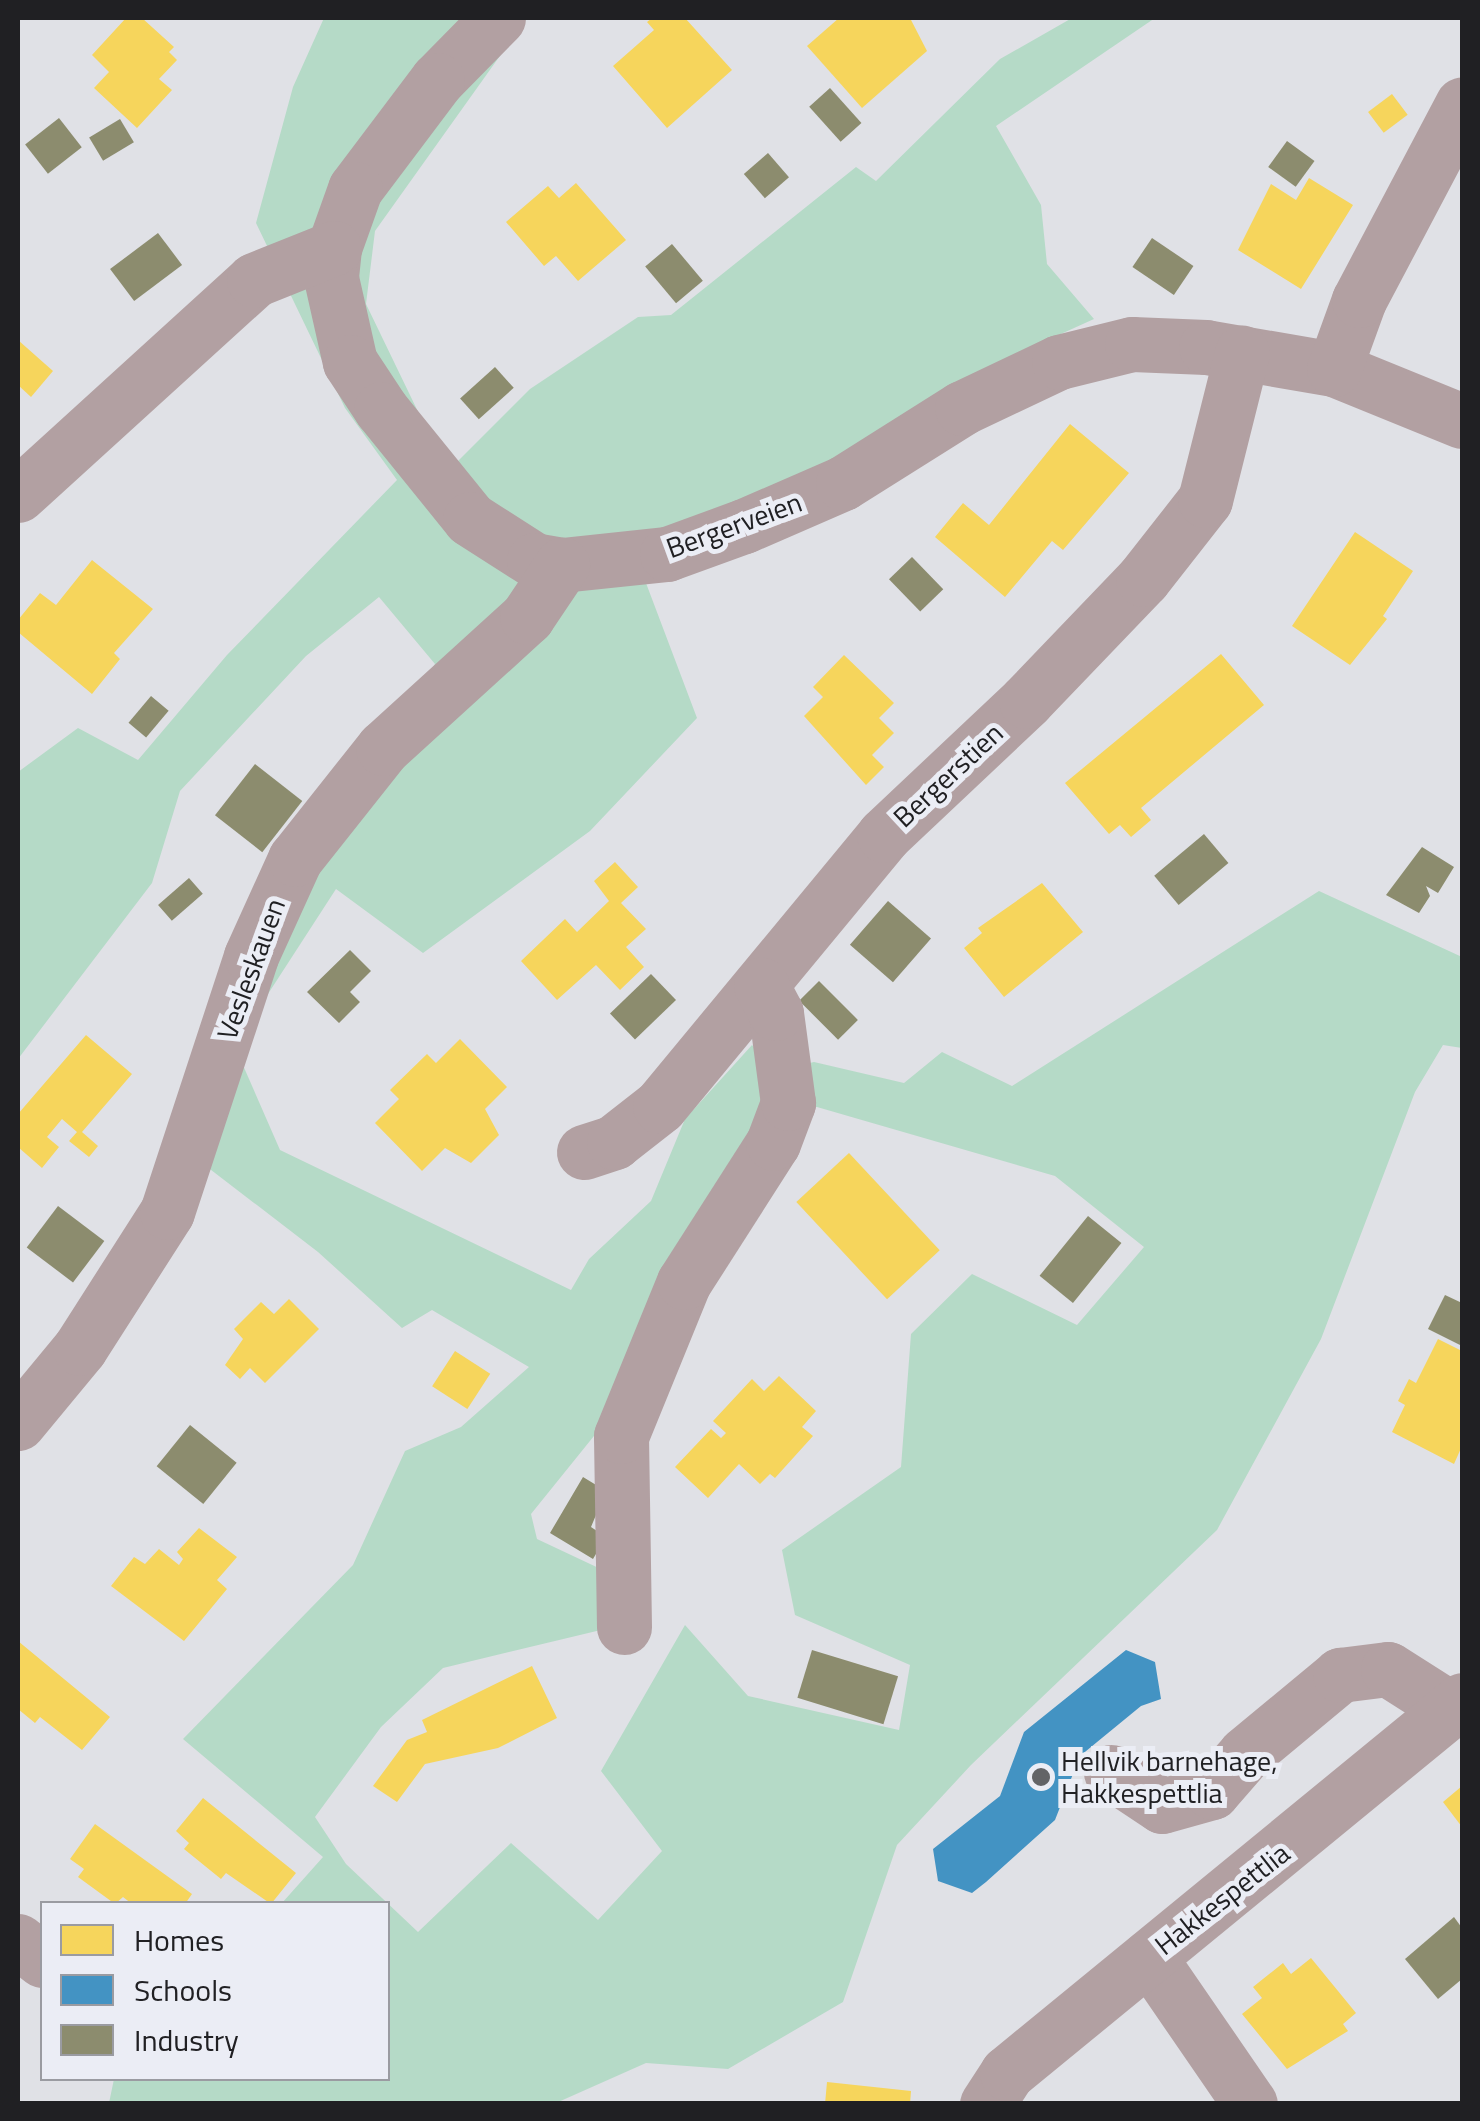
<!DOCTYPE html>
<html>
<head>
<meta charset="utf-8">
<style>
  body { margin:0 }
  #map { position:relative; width:1480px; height:2121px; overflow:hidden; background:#e0e1e6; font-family:"Titillium Web",sans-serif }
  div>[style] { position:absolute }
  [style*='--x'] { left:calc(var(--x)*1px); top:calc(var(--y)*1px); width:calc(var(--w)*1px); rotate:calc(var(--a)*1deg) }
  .green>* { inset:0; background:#b5dac7 }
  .homes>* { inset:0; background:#f6d55c; transform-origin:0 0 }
  .schools>* { inset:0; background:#4393c3 }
  .industry>* { inset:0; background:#8c8c6e; transform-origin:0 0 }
  .minor>* { height:55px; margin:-27.5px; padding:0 27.5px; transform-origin:27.5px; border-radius:27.5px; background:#b2a0a2 }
  .dots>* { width:28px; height:28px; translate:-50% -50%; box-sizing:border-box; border:5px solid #ebedf5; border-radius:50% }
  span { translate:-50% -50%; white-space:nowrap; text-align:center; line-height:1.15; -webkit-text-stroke:10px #ebedf5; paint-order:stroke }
  .street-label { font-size:28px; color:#202023 }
  .poi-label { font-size:28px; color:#202023 }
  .left { translate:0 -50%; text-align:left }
  .frame { position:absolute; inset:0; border:20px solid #202023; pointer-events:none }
  .legend { position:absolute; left:40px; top:1901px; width:350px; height:180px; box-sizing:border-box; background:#ebedf5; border:2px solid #9a9ba1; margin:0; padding:12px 18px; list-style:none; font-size:30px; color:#202023 }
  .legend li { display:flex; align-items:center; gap:20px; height:50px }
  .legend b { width:50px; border:2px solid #9a9ba1 }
</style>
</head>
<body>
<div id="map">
  <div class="green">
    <div style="clip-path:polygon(evenodd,324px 18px,527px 18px,375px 231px,366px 304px,423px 422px,455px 464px,530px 389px,638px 317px,671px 315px,856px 167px,876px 181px,1000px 59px,1072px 18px,1155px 18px,996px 126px,1041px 205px,1047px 264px,1094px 319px,1021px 352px,780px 490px,632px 546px,697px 718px,590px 831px,423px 953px,336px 889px,242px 1034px,242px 1063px,280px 1150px,571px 1290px,589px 1259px,651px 1201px,685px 1119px,752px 1045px,775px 1071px,814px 1062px,904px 1083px,942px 1052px,1012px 1086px,1319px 891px,1462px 957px,1462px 1048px,1443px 1045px,1415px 1092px,1321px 1339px,1217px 1530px,971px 1765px,897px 1845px,843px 2002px,728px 2069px,646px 2063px,556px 2103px,109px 2103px,114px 2079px,388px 2078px,388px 1904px,282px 1903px,323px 1857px,183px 1739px,353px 1565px,405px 1451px,461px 1427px,529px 1367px,432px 1310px,402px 1328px,318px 1252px,176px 1143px,202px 1034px,435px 664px,379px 597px,306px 656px,180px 791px,152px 883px,18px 1059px,18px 772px,78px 728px,138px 760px,227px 655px,397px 480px,345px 408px,256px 223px,293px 87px,324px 18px,777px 1105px,817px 1107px,1055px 1176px,1144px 1247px,1077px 1325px,972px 1274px,911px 1334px,901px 1467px,782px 1550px,795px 1615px,910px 1665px,899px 1730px,748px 1696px,685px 1625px,601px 1771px,662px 1851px,598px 1920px,511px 1843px,418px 1932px,346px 1864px,315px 1817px,381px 1727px,443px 1668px,605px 1629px,605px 1571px,537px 1539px,531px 1514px,623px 1400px,777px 1105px)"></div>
  </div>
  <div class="homes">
    <div style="clip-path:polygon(126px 18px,142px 18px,174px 47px,169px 52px,177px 60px,159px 79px,172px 90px,137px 128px,94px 88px,109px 72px,92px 55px)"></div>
    <div style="clip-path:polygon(652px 18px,685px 18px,732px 70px,667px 128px,613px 66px,654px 30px,647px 22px)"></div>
    <div style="clip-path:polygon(839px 18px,910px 18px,927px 51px,862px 108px,807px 46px)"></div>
    <div style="left:1392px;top:94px;width:26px;height:30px;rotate:53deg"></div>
    <div style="clip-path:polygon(1309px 178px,1353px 205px,1301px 289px,1238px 250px,1271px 184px,1296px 200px)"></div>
    <div style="clip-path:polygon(576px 183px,626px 240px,578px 281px,556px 256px,544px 266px,506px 222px,548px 186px,559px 198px)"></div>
    <div style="clip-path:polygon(18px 340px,53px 371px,31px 397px,18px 385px)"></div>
    <div style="clip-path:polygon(1070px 424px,1129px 473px,1063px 550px,1052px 541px,1005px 597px,935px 537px,963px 503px,989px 525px)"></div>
    <div style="clip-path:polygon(1355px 532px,1413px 571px,1383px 616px,1387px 619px,1350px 665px,1292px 626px)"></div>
    <div style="clip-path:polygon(92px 560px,153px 609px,114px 653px,120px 659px,92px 694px,18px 632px,18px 620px,40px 593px,56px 605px)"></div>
    <div style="clip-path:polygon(1221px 654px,1264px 705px,1141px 808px,1151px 820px,1131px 837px,1120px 825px,1109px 834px,1065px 783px)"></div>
    <div style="clip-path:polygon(844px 655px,894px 703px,879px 718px,894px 733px,872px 755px,884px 767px,866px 785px,804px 716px,823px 697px,813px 687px)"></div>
    <div style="clip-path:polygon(615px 862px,638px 887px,621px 903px,646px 929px,626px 947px,644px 967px,620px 990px,596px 965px,557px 1000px,521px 961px,565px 919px,577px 932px,609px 901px,594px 881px)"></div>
    <div style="clip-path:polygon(1042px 883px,1083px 932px,1004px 997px,964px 948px,982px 933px,978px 928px)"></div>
    <div style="clip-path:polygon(86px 1035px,132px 1074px,82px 1132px,98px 1146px,89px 1157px,69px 1141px,77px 1132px,62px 1119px,47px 1137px,59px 1147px,42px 1168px,18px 1147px,18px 1114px)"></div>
    <div style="clip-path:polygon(460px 1039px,507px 1087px,485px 1109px,499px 1135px,471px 1163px,445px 1148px,422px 1171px,375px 1123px,399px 1099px,390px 1090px,427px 1054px,436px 1063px)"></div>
    <div style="left:849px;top:1153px;width:133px;height:72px;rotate:47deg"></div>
    <div style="clip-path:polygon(289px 1299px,319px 1329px,265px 1383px,250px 1368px,240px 1379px,225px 1365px,243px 1339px,234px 1329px,261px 1302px,274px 1314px)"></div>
    <div style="clip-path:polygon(1438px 1339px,1462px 1351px,1462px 1446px,1454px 1464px,1392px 1432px,1405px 1405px,1398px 1401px,1409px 1379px,1416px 1383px)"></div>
    <div style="left:455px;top:1351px;width:42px;height:42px;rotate:33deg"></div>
    <div style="clip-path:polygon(779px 1376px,816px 1411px,802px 1427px,813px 1436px,775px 1478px,770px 1474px,760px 1484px,739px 1464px,708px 1498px,675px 1467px,711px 1429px,721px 1438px,726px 1433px,713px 1421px,752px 1379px,764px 1391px)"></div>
    <div style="clip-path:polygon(199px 1528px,237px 1557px,217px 1580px,227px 1589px,184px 1641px,111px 1586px,134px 1557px,145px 1564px,159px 1549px,179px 1565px,183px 1559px,177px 1552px)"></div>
    <div style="clip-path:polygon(18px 1641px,110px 1717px,82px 1750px,40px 1717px,35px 1723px,18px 1709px)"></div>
    <div style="clip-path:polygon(532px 1666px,557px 1718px,498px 1748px,425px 1764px,397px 1802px,373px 1786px,407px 1740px,427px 1732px,422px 1720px)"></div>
    <div style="clip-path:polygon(1462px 1786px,1462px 1827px,1443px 1802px)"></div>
    <div style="clip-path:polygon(203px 1798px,296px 1873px,271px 1904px,226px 1873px,221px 1879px,184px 1849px,189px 1843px,176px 1831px)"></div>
    <div style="clip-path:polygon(95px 1824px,192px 1894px,185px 1904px,132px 1904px,123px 1897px,115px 1904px,78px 1877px,84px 1869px,70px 1859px)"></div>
    <div style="clip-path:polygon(1311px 1958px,1356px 2013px,1343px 2024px,1348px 2031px,1287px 2069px,1242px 2014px,1262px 1998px,1253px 1987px,1283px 1963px,1291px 1974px)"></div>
    <div style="clip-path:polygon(827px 2082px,911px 2091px,910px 2104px,825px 2104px)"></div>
  </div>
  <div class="schools">
    <div style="clip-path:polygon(1126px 1650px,1155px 1662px,1161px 1699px,1141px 1706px,1080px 1756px,1055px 1820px,986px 1882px,972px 1893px,938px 1881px,933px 1849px,1000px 1796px,1024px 1732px)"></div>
  </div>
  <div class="industry">
    <div style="left:830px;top:88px;width:47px;height:28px;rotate:48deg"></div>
    <div style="left:59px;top:118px;width:37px;height:43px;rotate:52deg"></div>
    <div style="left:120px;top:119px;width:27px;height:36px;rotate:59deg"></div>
    <div style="left:1287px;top:141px;width:34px;height:32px;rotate:36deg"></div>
    <div style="left:768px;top:153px;width:32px;height:32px;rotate:49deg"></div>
    <div style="left:158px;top:233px;width:40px;height:60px;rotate:53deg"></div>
    <div style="left:1152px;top:238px;width:50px;height:35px;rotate:34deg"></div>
    <div style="left:672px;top:244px;width:48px;height:35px;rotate:50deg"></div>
    <div style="left:495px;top:367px;width:28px;height:47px;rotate:48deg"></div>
    <div style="left:912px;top:557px;width:45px;height:32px;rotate:46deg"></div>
    <div style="left:151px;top:696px;width:23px;height:35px;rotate:40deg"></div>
    <div style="left:255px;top:764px;width:60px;height:65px;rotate:38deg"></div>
    <div style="left:1204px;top:834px;width:38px;height:65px;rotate:50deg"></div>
    <div style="clip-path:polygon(1422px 847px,1454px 867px,1438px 893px,1426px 886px,1430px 896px,1419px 913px,1386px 895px)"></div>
    <div style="left:189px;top:878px;width:21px;height:41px;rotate:49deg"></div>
    <div style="left:888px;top:901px;width:57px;height:58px;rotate:41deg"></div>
    <div style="clip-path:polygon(350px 950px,371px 971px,350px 992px,360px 1002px,339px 1023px,307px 992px)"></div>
    <div style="left:651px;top:974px;width:36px;height:57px;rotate:46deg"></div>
    <div style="left:819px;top:981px;width:55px;height:28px;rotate:45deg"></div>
    <div style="left:58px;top:1206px;width:58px;height:52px;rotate:37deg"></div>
    <div style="left:1088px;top:1216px;width:43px;height:77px;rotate:39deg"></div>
    <div style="clip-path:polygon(1445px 1295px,1462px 1303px,1462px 1346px,1428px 1329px)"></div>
    <div style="left:190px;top:1425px;width:60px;height:53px;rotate:39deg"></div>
    <div style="clip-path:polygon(583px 1477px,606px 1491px,591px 1527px,606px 1537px,593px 1559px,550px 1533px)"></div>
    <div style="left:812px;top:1650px;width:90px;height:50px;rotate:17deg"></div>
    <div style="clip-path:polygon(1454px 1917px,1462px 1928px,1462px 1979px,1438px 1999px,1405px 1959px)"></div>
  </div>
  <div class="minor">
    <div style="--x:498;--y:18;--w:87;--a:134.5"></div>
    <div style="--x:437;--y:80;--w:136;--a:127"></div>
    <div style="--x:355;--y:189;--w:63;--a:109.6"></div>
    <div style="--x:334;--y:248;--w:30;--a:96"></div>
    <div style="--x:331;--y:278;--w:86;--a:77.3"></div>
    <div style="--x:350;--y:362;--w:56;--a:56.6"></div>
    <div style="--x:381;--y:409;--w:141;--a:51"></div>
    <div style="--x:470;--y:519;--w:76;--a:32.6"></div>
    <div style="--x:534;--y:560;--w:28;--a:10"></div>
    <div style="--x:562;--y:565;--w:106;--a:-6"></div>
    <div style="--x:667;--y:554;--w:82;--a:-20"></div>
    <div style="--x:744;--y:526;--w:108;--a:-23.5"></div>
    <div style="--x:843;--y:483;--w:141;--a:-32.2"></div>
    <div style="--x:962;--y:408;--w:107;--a:-25.4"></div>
    <div style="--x:1059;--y:362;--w:75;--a:-13.9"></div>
    <div style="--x:1132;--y:344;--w:74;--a:2.3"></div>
    <div style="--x:1206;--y:347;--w:130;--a:9.8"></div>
    <div style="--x:1334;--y:369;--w:138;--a:22.1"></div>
    <div style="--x:1334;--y:369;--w:73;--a:-70.1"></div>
    <div style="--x:1359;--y:300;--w:221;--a:-62.2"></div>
    <div style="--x:18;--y:495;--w:319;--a:-42.3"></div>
    <div style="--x:254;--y:280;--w:86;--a:-21.8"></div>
    <div style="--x:584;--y:1152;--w:32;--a:-18"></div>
    <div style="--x:614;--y:1142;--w:58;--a:-38"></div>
    <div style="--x:660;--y:1106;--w:352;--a:-50.4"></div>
    <div style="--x:884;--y:835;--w:195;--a:-43.3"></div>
    <div style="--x:1026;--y:701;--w:169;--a:-46.2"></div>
    <div style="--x:1143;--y:579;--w:100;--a:-51.9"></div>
    <div style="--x:1205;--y:500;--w:152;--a:-75.9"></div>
    <div style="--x:18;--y:1423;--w:97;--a:-50.4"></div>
    <div style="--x:80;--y:1348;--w:161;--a:-57.4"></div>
    <div style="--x:167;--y:1212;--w:269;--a:-71.8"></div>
    <div style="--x:251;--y:956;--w:107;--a:-65.6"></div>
    <div style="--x:295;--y:859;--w:142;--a:-51.6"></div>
    <div style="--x:383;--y:748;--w:195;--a:-42.3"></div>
    <div style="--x:527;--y:617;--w:63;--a:-56.1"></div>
    <div style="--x:624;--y:1627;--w:191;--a:-90.9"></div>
    <div style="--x:621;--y:1436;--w:166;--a:-67.8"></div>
    <div style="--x:684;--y:1282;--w:165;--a:-57.4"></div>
    <div style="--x:773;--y:1143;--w:43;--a:-69.4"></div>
    <div style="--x:788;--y:1103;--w:91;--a:-97.6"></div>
    <div style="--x:776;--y:1013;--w:32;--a:-118"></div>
    <div style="--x:1111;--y:1772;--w:61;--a:33.7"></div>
    <div style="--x:1162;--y:1806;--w:52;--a:-15.6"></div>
    <div style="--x:1212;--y:1792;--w:50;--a:-49"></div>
    <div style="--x:1245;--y:1754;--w:124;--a:-39.7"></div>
    <div style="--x:1340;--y:1675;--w:48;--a:-7.1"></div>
    <div style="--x:1388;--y:1669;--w:75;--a:32.4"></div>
    <div style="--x:18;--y:1941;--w:31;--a:38"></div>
    <div style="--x:1149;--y:1957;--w:178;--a:55.5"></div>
    <div style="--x:987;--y:2104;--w:37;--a:-57"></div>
    <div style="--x:1007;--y:2073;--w:588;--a:-39.34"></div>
  </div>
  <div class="dots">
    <div style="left:1041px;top:1777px;background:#636467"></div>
  </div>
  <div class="street-label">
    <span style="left:734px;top:525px;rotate:-20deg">Bergerveien</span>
    <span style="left:948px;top:775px;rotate:-43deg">Bergerstien</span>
    <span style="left:251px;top:969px;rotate:-70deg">Vesleskauen</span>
    <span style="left:1222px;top:1899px;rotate:-38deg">Hakkespettlia</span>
  </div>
  <div class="poi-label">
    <span class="left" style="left:1061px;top:1777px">Hellvik barnehage,<br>Hakkespettlia</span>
  </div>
  <div class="frame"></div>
  <ul class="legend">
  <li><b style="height:28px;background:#f6d55c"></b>Homes</li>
  <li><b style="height:28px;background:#4393c3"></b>Schools</li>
  <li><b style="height:28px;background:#8c8c6e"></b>Industry</li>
  </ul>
</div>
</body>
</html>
